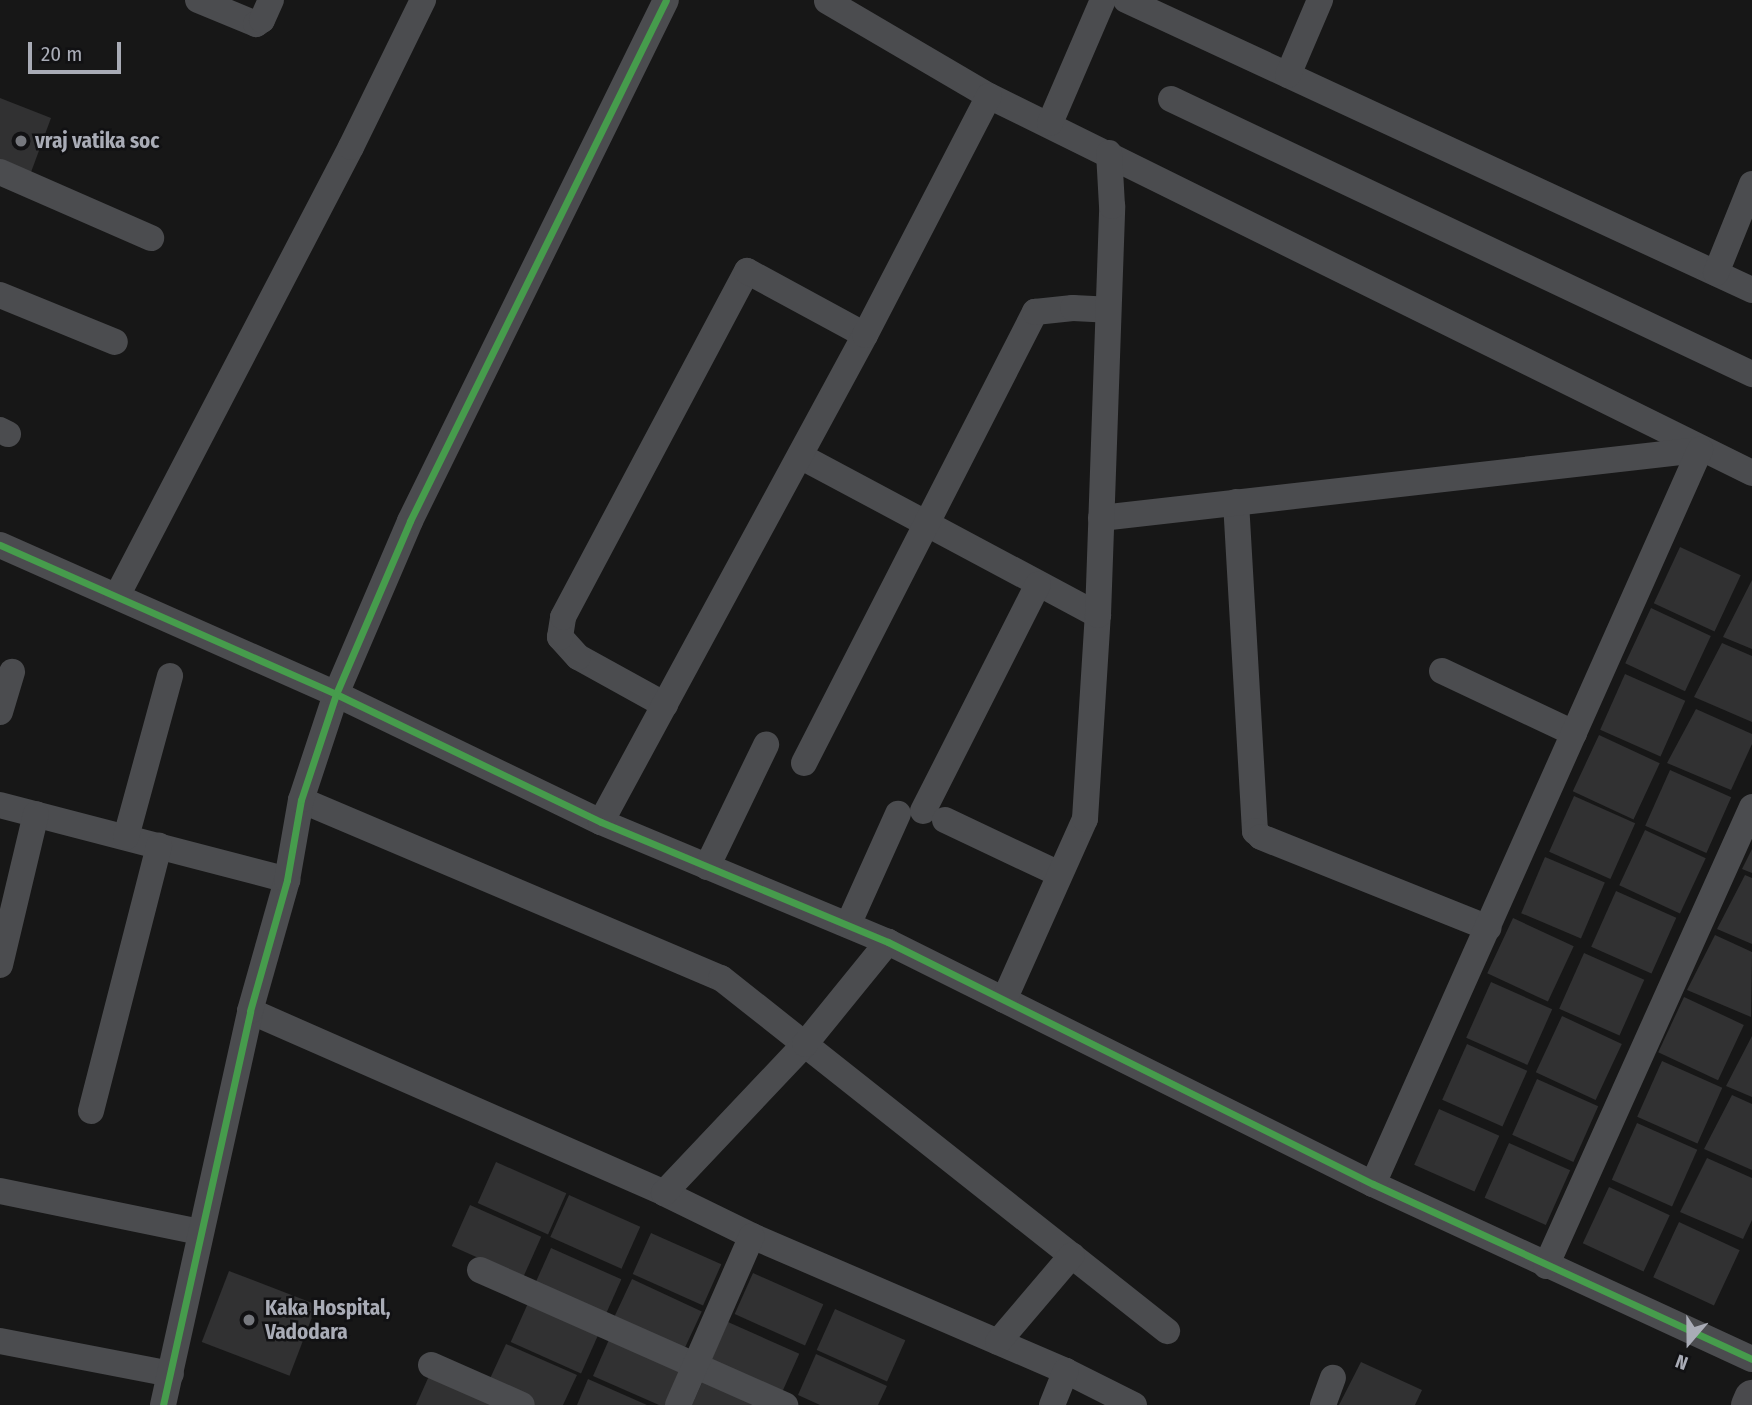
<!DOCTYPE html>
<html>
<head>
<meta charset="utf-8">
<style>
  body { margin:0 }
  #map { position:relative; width:1752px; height:1405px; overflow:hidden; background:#171717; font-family:"Fira Sans Condensed",sans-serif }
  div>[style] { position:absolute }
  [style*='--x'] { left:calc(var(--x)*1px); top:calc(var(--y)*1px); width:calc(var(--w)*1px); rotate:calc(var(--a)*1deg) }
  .building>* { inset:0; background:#313132; transform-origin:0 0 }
  .street>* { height:26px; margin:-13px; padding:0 13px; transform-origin:13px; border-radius:13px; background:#4b4c4f }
  .secondary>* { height:37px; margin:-18.5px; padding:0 18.5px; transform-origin:18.5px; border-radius:18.5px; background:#4a4a4d }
  .cycleway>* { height:7px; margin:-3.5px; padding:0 3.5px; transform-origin:3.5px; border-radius:3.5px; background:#469c4c }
  .dots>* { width:19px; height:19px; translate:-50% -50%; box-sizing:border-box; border:4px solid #111113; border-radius:50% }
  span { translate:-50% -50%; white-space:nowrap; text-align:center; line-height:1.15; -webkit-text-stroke:5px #111113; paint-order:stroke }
  .poi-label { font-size:21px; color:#a9acb6; font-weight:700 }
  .left { translate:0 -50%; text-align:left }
  .north { position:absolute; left:1654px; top:1307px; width:70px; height:70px; -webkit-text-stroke:5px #111113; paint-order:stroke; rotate:200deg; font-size:19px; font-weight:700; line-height:28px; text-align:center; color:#a9acb6 }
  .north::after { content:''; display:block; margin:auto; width:24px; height:32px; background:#a9acb6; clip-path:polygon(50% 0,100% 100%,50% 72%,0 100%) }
  .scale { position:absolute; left:28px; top:42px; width:93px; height:32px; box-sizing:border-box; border:4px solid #a9acb6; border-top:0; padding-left:9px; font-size:21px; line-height:24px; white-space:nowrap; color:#a9acb6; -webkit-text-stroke:5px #111113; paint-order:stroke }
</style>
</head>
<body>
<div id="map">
  <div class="building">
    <div style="clip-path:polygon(0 98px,51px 118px,30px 175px,0 164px)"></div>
    <div style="left:1680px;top:547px;width:67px;height:62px;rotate:25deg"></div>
    <div style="clip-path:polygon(1752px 580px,1752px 649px,1723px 637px)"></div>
    <div style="left:1651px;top:608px;width:66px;height:61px;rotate:25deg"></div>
    <div style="clip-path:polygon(1722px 643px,1752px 656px,1752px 722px,1694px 697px)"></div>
    <div style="left:1625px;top:674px;width:66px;height:61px;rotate:24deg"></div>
    <div style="clip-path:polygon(1696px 709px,1752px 734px,1752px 744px,1731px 790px,1667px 763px)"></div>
    <div style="left:1599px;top:735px;width:67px;height:62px;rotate:25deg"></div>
    <div style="left:1670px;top:770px;width:67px;height:61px;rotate:24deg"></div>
    <div style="left:1574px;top:796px;width:67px;height:61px;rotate:24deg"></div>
    <div style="left:1645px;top:830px;width:67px;height:61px;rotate:25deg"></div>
    <div style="clip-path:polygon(1752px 849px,1752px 873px,1742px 869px)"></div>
    <div style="left:1545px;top:857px;width:65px;height:61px;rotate:23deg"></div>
    <div style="clip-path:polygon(1745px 875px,1752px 878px,1752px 944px,1717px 929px)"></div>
    <div style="left:1616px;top:891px;width:66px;height:61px;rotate:24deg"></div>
    <div style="left:1513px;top:918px;width:67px;height:61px;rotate:25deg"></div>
    <div style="clip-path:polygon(1715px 935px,1752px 952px,1751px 1017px,1687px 990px)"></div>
    <div style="left:1584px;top:953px;width:66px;height:61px;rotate:24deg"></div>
    <div style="left:1491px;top:982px;width:67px;height:61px;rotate:24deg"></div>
    <div style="left:1684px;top:997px;width:66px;height:61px;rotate:25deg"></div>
    <div style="left:1562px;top:1016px;width:66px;height:62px;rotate:25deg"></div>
    <div style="clip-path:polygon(1752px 1036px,1752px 1097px,1726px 1086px)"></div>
    <div style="left:1467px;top:1044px;width:66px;height:61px;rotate:24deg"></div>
    <div style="left:1662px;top:1061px;width:66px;height:61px;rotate:24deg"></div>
    <div style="left:1537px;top:1079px;width:67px;height:61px;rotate:24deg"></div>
    <div style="clip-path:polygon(1732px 1095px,1752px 1104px,1752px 1170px,1704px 1149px)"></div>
    <div style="left:1439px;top:1109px;width:66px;height:61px;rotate:24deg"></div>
    <div style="left:1637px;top:1123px;width:66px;height:62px;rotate:24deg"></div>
    <div style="left:1509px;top:1143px;width:67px;height:60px;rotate:24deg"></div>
    <div style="clip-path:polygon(1707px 1158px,1752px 1178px,1752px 1220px,1743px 1239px,1680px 1212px)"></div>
    <div style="left:496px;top:1162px;width:77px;height:45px;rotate:24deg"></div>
    <div style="left:1609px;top:1187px;width:67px;height:62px;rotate:25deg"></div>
    <div style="left:569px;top:1195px;width:78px;height:46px;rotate:24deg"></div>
    <div style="left:470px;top:1205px;width:78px;height:45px;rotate:24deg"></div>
    <div style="left:1679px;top:1222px;width:67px;height:61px;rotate:25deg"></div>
    <div style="left:651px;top:1233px;width:77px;height:45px;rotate:24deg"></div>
    <div style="left:551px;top:1248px;width:77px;height:45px;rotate:24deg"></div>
    <div style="left:229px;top:1271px;width:94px;height:76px;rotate:21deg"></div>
    <div style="left:753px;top:1273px;width:77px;height:45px;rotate:24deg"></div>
    <div style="left:632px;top:1279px;width:77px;height:45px;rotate:25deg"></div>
    <div style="left:529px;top:1301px;width:77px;height:45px;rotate:24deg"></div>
    <div style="left:835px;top:1309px;width:77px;height:45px;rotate:24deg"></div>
    <div style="left:728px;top:1322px;width:78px;height:45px;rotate:24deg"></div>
    <div style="clip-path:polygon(611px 1335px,683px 1366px,665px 1405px,659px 1405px,593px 1376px)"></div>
    <div style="clip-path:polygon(506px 1344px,577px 1375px,563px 1405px,533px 1405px,487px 1385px)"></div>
    <div style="clip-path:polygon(816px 1354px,887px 1386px,878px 1405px,820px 1405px,798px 1395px)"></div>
    <div style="clip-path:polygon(1361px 1362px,1422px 1390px,1415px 1405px,1339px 1405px)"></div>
    <div style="clip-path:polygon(429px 1376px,495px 1405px,416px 1405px)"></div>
    <div style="clip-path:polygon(705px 1376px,772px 1405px,692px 1405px)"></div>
    <div style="clip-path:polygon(588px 1379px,647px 1405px,577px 1405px)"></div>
  </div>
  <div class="street">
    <div style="--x:198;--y:0;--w:63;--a:22.5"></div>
    <div style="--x:256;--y:24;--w:7;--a:-34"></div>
    <div style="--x:262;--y:20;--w:22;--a:-66"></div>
    <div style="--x:1126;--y:0;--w:690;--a:24.86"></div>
    <div style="--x:827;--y:1;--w:188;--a:30.4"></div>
    <div style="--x:989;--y:96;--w:851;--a:26.29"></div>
    <div style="--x:1288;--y:75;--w:82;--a:-66.9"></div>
    <div style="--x:1171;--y:99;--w:643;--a:25.33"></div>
    <div style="--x:1050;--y:123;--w:134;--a:-66.7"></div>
    <div style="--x:0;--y:172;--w:165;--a:23.6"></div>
    <div style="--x:1716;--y:273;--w:96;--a:-68"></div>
    <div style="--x:0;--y:295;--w:124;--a:22.2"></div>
    <div style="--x:0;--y:430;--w:9;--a:27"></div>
    <div style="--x:800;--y:456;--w:338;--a:28.1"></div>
    <div style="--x:1236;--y:502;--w:330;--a:86.7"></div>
    <div style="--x:1255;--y:831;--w:8;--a:45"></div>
    <div style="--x:1261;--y:837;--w:245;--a:21.8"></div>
    <div style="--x:1101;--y:518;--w:603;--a:-6.48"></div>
    <div style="--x:0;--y:545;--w:368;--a:23.9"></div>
    <div style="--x:336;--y:694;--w:294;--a:25.8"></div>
    <div style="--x:601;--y:822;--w:311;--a:22.7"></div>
    <div style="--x:888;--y:942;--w:542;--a:26.52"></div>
    <div style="--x:1373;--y:1184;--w:417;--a:24.8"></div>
    <div style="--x:117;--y:596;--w:506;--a:-62.47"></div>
    <div style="--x:351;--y:147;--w:164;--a:-63.9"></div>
    <div style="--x:1442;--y:671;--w:146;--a:25.2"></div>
    <div style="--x:665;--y:705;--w:99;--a:-151.1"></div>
    <div style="--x:578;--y:657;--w:27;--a:-132"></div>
    <div style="--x:560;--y:637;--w:20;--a:-81"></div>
    <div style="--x:563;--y:617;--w:392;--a:-62"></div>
    <div style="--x:747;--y:271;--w:134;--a:28.5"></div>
    <div style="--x:0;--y:712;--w:42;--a:-73.3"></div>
    <div style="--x:804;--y:763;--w:507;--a:-62.88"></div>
    <div style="--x:1035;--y:312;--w:38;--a:-6"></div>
    <div style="--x:1073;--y:308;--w:35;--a:3"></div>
    <div style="--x:301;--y:800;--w:456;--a:23"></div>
    <div style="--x:721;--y:978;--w:569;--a:38.36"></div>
    <div style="--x:0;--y:805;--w:297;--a:14.6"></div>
    <div style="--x:923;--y:811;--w:254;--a:-63.1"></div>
    <div style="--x:945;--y:820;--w:126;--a:25.3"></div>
    <div style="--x:601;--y:822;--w:554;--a:-61.54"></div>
    <div style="--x:865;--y:335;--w:269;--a:-62.6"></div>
    <div style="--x:126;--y:837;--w:167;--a:-74.7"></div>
    <div style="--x:707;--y:867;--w:136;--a:-64.2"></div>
    <div style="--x:848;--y:925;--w:122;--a:-65.8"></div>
    <div style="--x:0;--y:965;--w:155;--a:-76.6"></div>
    <div style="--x:1004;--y:1000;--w:198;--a:-65.9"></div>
    <div style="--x:1085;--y:819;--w:204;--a:-86.4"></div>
    <div style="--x:1098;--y:615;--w:409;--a:-88"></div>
    <div style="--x:1112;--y:206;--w:53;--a:-93.2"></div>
    <div style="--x:250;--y:1011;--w:452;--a:23.7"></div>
    <div style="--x:664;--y:1193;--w:98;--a:26"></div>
    <div style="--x:752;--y:1236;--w:342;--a:23.3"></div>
    <div style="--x:1066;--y:1371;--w:76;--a:26.6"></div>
    <div style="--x:91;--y:1111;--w:274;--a:-75.6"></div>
    <div style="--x:1373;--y:1184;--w:804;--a:-65.99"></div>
    <div style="--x:0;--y:1191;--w:204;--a:11.6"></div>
    <div style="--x:664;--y:1193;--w:205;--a:-46.6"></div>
    <div style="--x:805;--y:1044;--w:132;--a:-50.9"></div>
    <div style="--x:1546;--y:1266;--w:503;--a:-65.83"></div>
    <div style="--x:480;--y:1270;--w:334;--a:23.9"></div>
    <div style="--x:0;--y:1341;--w:174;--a:10.9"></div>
    <div style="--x:998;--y:1342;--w:114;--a:-49.6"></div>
    <div style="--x:431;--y:1365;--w:99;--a:23.7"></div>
    <div style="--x:163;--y:1405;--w:403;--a:-77.5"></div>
    <div style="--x:250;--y:1011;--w:136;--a:-74.2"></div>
    <div style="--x:287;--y:880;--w:81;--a:-80.1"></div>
    <div style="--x:301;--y:800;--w:112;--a:-71.7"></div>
    <div style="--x:336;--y:694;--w:188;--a:-66.8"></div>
    <div style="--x:410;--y:521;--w:580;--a:-63.83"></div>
    <div style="--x:678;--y:1405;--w:184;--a:-66.4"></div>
    <div style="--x:1052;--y:1405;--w:37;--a:-68"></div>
    <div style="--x:1323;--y:1405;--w:29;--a:-70"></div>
  </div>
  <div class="secondary">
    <div style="--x:1749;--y:1405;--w:8;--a:-67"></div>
  </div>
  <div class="cycleway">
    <div style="--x:0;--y:545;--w:368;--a:23.9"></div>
    <div style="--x:336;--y:694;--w:294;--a:25.8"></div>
    <div style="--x:601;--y:822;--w:311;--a:22.7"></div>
    <div style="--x:888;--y:942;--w:542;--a:26.52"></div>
    <div style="--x:1373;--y:1184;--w:417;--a:24.8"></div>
    <div style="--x:163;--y:1405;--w:403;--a:-77.5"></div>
    <div style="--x:250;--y:1011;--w:136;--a:-74.2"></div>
    <div style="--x:287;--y:880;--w:81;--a:-80.1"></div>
    <div style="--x:301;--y:800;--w:112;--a:-71.7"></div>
    <div style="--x:336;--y:694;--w:188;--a:-66.8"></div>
    <div style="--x:410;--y:521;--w:580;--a:-63.83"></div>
  </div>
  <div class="dots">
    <div style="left:21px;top:141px;background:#76787e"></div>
    <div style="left:249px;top:1320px;background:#76787e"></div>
  </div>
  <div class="poi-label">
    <span class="left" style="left:35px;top:141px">vraj vatika soc</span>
    <span class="left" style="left:265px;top:1320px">Kaka Hospital,<br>Vadodara</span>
  </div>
  <div class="north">N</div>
  <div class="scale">20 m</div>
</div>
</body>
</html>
